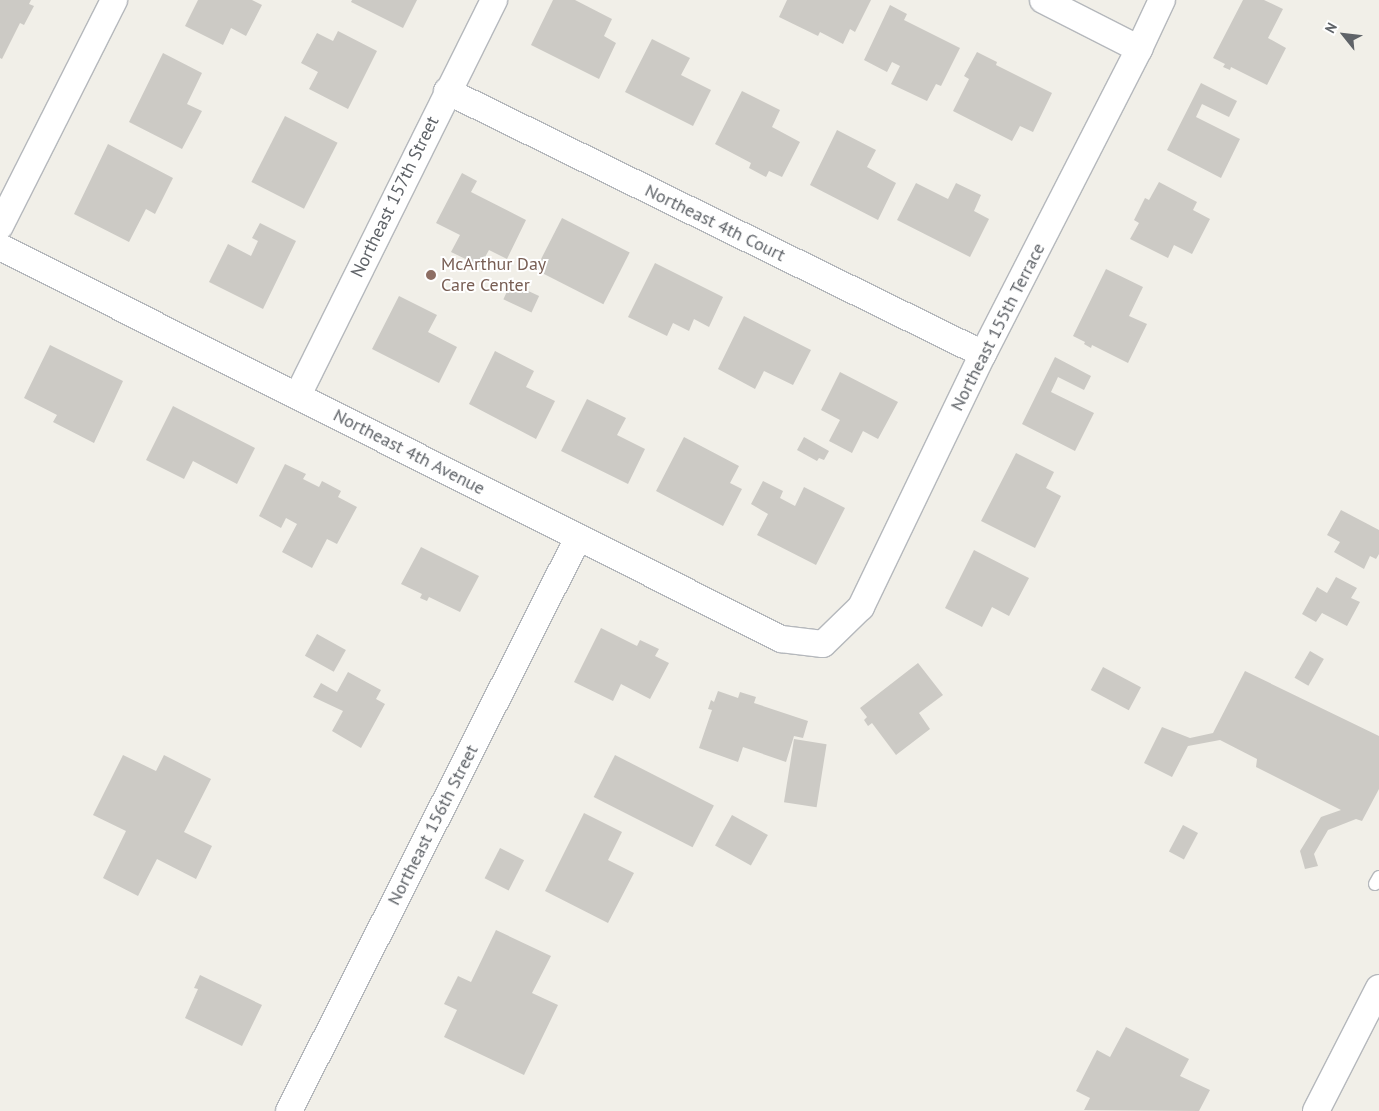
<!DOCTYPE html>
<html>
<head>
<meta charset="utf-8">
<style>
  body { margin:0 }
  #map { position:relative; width:1379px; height:1111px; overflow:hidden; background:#f1efe8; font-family:"PT Sans",sans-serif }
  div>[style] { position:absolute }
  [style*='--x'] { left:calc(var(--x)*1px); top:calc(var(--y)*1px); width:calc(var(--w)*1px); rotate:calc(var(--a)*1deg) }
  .building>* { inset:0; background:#cccac5; transform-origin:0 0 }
  .roads { filter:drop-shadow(1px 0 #b5b8bc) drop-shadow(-1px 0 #b5b8bc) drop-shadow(0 1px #b5b8bc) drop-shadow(0 -1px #b5b8bc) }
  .lane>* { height:12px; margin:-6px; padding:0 6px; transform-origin:6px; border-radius:6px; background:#fff }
  .street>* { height:26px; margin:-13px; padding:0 13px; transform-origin:13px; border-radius:13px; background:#fff }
  .dots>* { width:14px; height:14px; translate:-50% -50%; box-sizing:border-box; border:2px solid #fff; border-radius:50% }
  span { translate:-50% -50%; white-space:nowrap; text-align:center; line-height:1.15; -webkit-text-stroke:4px #fff; paint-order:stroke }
  .street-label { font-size:18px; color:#5f6368 }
  .education-label { font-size:18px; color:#785e54 }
  .left { translate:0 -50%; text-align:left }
  .north { position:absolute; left:1319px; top:10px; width:50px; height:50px; -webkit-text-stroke:4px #fff; paint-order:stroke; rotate:299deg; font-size:14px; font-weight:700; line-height:20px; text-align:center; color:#5f6368 }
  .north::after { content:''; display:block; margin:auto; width:18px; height:22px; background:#5f6368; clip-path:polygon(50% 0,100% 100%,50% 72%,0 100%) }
</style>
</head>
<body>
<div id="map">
  <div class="building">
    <div style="clip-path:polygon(0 0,31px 0,29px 4px,34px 6px,24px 25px,20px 23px,2px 59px,0 58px)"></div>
    <div style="clip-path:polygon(198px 0,252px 0,262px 5px,246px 36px,231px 28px,223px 45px,185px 26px)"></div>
    <div style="clip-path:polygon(352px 0,417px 0,403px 28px,351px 2px)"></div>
    <div style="clip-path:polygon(553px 0,575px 0,612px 19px,604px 36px,616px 43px,599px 79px,531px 45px)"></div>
    <div style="clip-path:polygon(787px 0,871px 0,855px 32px,850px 29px,843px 44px,820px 32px,818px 36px,779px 17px)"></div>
    <div style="clip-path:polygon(1243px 0,1264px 0,1283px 9px,1268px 38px,1286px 48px,1267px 85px,1231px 67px,1230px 70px,1223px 67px,1225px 64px,1213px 58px)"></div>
    <div style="clip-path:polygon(890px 5px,907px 14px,904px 20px,960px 48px,941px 86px,936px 84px,927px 101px,891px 84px,900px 66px,892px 62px,887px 72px,864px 60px)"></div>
    <div style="clip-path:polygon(338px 31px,377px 51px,348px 109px,309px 89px,318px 72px,301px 63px,317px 33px,333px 41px)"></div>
    <div style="clip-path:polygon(652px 39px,690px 58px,681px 75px,711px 90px,693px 126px,625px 92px)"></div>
    <div style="clip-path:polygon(977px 52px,997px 62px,996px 65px,1052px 93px,1033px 132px,1020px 126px,1012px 141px,953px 111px,969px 79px,964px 76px)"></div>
    <div style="clip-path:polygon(163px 53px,202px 73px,187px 104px,202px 111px,182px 149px,129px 122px)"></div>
    <div style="clip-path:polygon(1201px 83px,1237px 101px,1229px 117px,1202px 104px,1196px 117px,1240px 139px,1221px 178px,1167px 150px)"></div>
    <div style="clip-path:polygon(742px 91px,780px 110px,772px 127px,800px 142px,782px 177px,769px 171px,766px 177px,749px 168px,751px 163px,715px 144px)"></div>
    <div style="left:285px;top:116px;width:59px;height:74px;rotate:27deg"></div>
    <div style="clip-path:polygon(837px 130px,876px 150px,867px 167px,896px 183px,878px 220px,810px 185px)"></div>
    <div style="clip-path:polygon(108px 144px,173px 178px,155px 214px,146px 209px,129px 242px,74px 214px)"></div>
    <div style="clip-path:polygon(462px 173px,477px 181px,471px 192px,526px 220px,507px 259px,489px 250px,480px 266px,451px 252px,460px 235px,436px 223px)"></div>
    <div style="clip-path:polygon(1159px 182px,1197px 202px,1193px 210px,1210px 219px,1192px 254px,1174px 245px,1168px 258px,1130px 239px,1139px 223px,1134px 220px,1145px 198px,1149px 200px)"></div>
    <div style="clip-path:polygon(916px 183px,948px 199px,956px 183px,981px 195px,974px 211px,989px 219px,970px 257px,897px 220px)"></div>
    <div style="left:562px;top:218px;width:76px;height:58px;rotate:27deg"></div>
    <div style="clip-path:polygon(260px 223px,296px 241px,263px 309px,209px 282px,228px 244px,251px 256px,258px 241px,252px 238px)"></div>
    <div style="clip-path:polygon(655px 263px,723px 297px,709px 327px,694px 319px,689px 331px,673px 323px,667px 336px,628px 317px)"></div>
    <div style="clip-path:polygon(1106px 269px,1143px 287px,1129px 316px,1147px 324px,1128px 363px,1092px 345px,1091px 348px,1084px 344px,1085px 342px,1073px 336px)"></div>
    <div style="left:511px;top:283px;width:31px;height:18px;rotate:25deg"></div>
    <div style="clip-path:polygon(399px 296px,437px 315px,428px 332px,457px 347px,439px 383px,372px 349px)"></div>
    <div style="clip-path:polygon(744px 316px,811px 350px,793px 385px,764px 371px,755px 389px,718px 369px)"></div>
    <div style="clip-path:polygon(50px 345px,123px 381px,94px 443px,53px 422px,57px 415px,24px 398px)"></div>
    <div style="clip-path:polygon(495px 351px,534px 371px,526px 387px,555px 401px,536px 439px,469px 404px)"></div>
    <div style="clip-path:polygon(1055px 357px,1091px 376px,1084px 390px,1058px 377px,1051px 392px,1094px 413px,1075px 451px,1022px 424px)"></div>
    <div style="clip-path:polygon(840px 372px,898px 402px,878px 439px,863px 431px,852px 453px,829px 441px,840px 420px,821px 410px)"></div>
    <div style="clip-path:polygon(587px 399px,626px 418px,617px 435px,645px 449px,628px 484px,561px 451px)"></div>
    <div style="clip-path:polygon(173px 406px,255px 448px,237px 484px,193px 461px,184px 479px,146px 460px)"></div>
    <div style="clip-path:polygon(684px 437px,739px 466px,730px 483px,742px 489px,723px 526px,656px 491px)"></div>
    <div style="clip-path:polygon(804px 437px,829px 451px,824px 460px,819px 458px,817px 461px,797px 450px)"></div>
    <div style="clip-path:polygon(1016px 453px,1054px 472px,1046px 488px,1061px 496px,1035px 548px,981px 521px)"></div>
    <div style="clip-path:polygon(285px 464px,306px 474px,303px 479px,319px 487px,322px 481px,341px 491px,338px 497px,357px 507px,337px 544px,327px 539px,312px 568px,282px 552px,297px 524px,286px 518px,281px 528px,259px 516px)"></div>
    <div style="clip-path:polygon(763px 481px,783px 491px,780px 498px,795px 506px,804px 487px,845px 508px,816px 565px,757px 535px,768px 514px,751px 504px)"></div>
    <div style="clip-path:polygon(1341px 510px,1379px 530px,1379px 554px,1376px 559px,1370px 556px,1364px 569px,1334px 552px,1340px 542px,1327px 535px)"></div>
    <div style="clip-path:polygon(421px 547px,479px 576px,460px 612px,429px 597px,427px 601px,420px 598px,422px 594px,401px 584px)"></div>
    <div style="clip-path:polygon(974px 550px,1029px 578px,1009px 616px,992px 607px,982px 627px,945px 608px)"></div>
    <div style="clip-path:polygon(1336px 577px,1357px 588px,1351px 598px,1360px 602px,1347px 626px,1322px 613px,1316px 622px,1302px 614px,1317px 587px,1327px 593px)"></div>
    <div style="clip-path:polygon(601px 628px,637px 646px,640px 640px,659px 649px,655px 656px,669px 663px,650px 699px,621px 684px,613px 701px,574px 682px)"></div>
    <div style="left:317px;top:634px;width:33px;height:25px;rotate:29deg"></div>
    <div style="left:1310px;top:651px;width:16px;height:31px;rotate:30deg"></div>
    <div style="clip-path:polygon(918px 663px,943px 695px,919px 713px,930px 729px,896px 755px,872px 723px,868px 726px,864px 720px,867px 717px,860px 708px)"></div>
    <div style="left:1103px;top:667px;width:43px;height:26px;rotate:28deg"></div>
    <div style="clip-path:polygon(1245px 671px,1379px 736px,1379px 789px,1362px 821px,1356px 819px,1328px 830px,1314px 854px,1318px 866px,1305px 869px,1300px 851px,1321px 817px,1341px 810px,1256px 767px,1257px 759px,1220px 740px,1188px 746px,1172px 777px,1144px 763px,1162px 727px,1190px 738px,1213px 733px)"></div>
    <div style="clip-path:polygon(348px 672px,381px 690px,376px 699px,385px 704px,361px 748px,332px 731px,343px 711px,313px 697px,321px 683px,337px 692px)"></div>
    <div style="clip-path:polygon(718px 691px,738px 698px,740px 692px,756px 697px,754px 703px,808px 721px,803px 738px,794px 736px,786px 762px,743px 747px,738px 762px,699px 748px,712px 710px,708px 709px,711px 700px,714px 702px)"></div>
    <div style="left:794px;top:739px;width:33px;height:64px;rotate:9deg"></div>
    <div style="clip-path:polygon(123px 755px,156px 771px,164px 755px,211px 779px,184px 832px,212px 846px,196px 879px,157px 859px,138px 896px,103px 878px,126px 831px,93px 815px)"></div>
    <div style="left:615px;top:755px;width:111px;height:47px;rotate:27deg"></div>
    <div style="clip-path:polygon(584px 813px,622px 832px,608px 860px,634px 873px,608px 923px,545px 891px)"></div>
    <div style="left:732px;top:815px;width:41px;height:35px;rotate:29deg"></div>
    <div style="left:1183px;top:825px;width:17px;height:30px;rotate:28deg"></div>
    <div style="left:500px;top:848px;width:27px;height:34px;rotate:27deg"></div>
    <div style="clip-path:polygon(496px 930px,551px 956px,532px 993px,558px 1005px,524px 1075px,444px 1037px,457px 1010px,444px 1004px,458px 976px,471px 982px)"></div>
    <div style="clip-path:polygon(200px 975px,262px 1005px,242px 1046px,185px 1018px,198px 989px,194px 988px)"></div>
    <div style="clip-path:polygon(1126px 1027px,1189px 1059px,1180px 1076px,1210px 1090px,1199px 1111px,1084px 1110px,1090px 1098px,1076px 1091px,1097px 1050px,1110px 1057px)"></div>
  </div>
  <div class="roads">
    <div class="lane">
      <div style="--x:1375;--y:884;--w:8;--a:-60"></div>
    </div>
    <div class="street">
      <div style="--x:1043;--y:0;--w:108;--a:27"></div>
      <div style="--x:447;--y:91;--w:597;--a:26.14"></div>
      <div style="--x:0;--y:226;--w:253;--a:-63.2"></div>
      <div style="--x:0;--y:247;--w:874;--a:26.65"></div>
      <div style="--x:781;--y:639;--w:42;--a:6.8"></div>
      <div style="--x:823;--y:644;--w:53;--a:-44.2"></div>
      <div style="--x:861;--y:607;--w:281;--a:-64.3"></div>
      <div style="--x:983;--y:354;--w:343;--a:-62.9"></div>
      <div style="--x:1139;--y:49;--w:54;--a:-64.9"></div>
      <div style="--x:298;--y:395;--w:441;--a:-63.6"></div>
      <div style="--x:289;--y:1111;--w:642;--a:-63.24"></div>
      <div style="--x:1316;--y:1111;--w:138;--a:-62.9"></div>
    </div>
  </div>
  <div class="dots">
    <div style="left:431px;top:275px;background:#8d6e63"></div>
  </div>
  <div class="street-label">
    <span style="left:395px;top:197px;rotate:-64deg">Northeast 157th Street</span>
    <span style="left:715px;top:223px;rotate:26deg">Northeast 4th Court</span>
    <span style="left:998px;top:327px;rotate:-63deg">Northeast 155th Terrace</span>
    <span style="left:409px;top:452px;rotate:27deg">Northeast 4th Avenue</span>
    <span style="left:433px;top:825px;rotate:-63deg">Northeast 156th Street</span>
  </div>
  <div class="education-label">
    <span class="left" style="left:441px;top:275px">McArthur Day<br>Care Center</span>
  </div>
  <div class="north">N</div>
</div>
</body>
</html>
